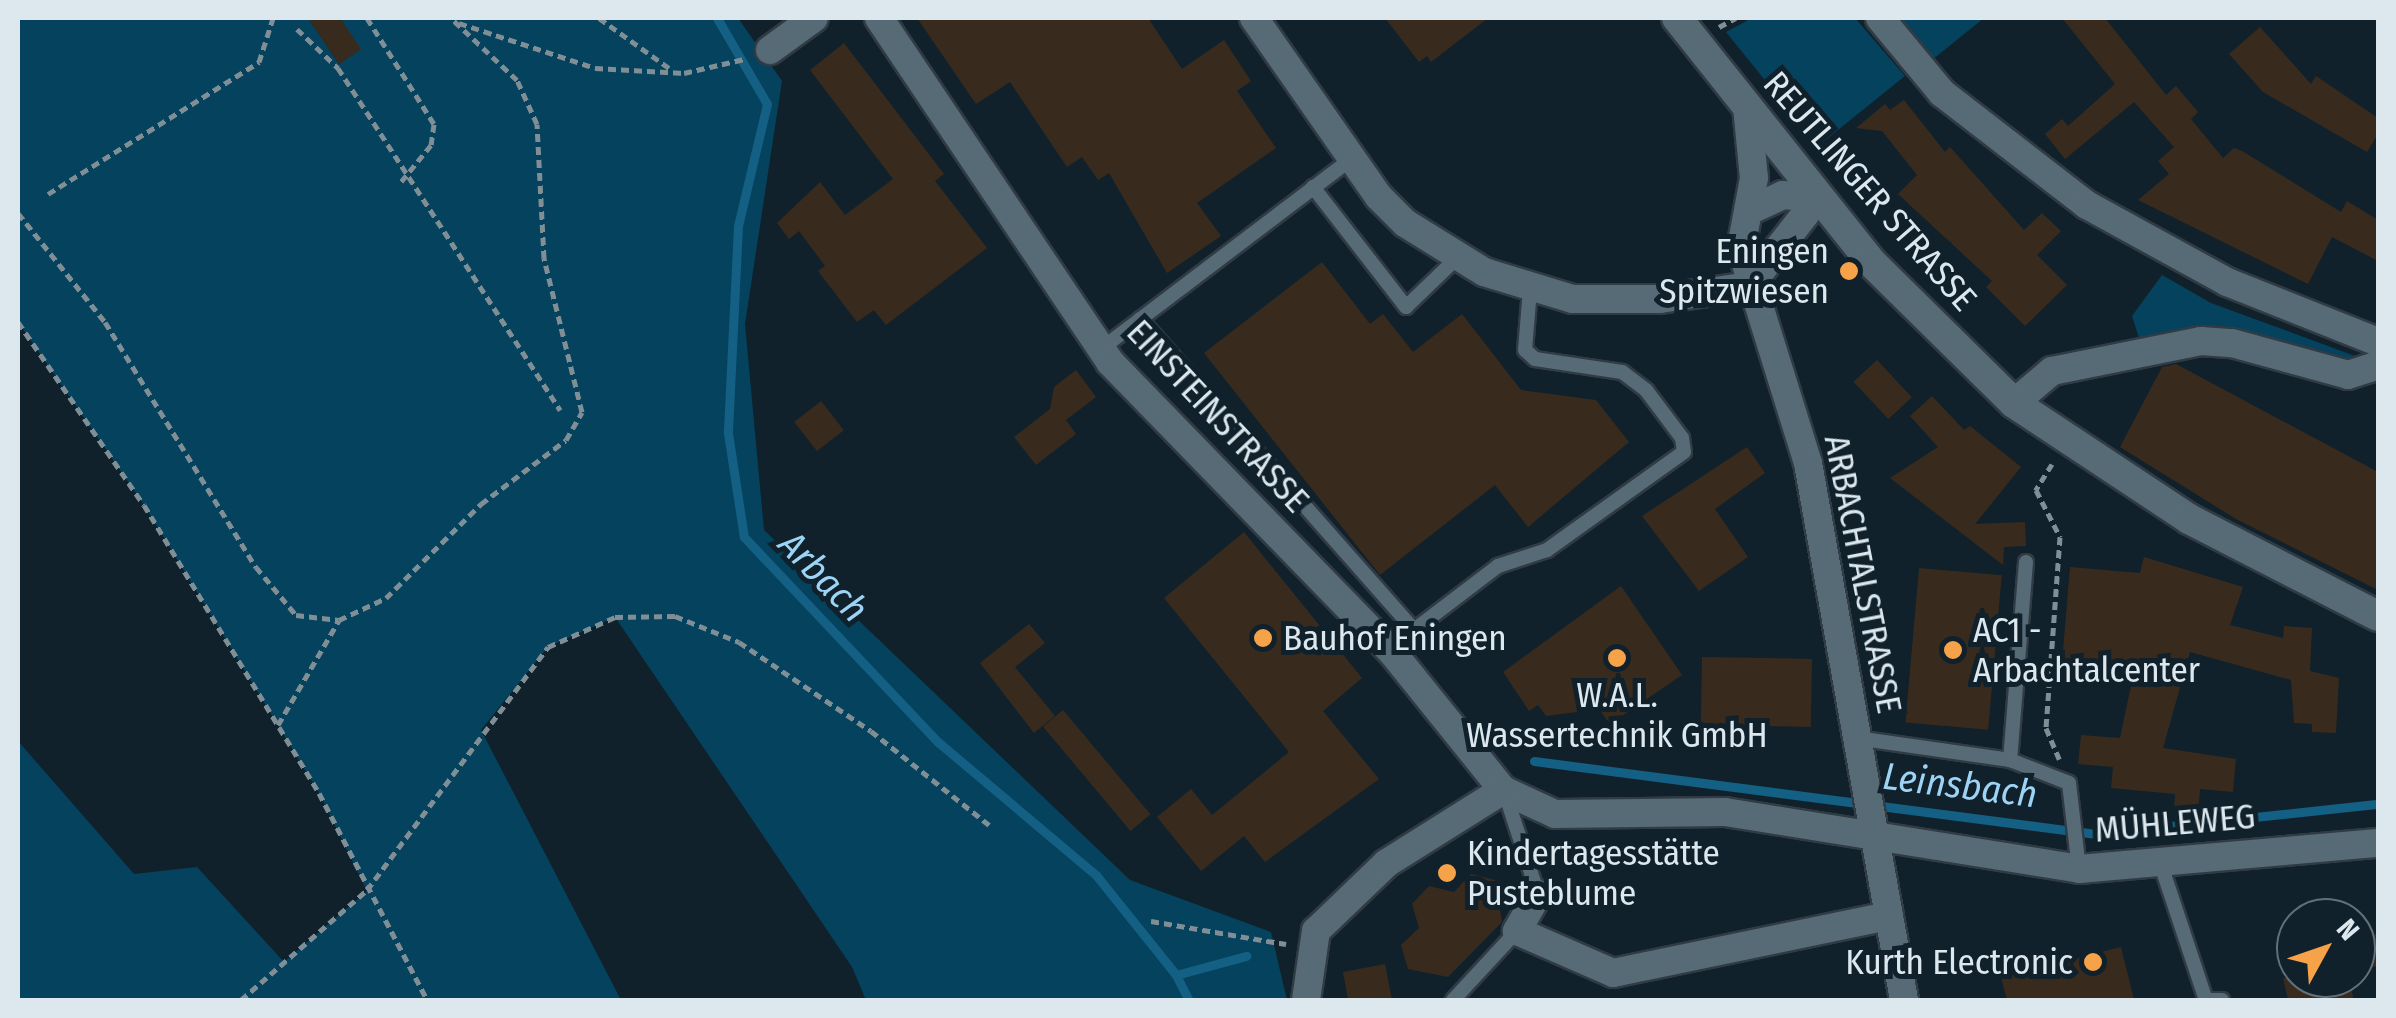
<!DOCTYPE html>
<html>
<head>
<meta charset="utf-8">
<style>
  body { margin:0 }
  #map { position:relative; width:2396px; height:1018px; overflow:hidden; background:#10212b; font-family:"Fira Sans Condensed",sans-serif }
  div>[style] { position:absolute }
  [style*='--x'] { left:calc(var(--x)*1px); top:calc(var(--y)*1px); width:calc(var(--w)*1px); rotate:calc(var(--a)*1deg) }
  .green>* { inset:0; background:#05425d }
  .stream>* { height:9px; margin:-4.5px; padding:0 4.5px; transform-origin:4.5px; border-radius:4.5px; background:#136084 }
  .building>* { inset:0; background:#382b1e; transform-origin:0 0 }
  .path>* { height:5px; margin-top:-2.5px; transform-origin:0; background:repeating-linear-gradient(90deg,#808e96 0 8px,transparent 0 13px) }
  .roads { filter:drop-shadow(2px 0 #303b44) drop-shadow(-2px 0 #303b44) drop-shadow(0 2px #303b44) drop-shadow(0 -2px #303b44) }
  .lane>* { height:14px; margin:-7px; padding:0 7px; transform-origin:7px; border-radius:7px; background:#576b77 }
  .street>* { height:28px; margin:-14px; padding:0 14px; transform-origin:14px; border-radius:14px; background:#576b77 }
  .secondary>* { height:30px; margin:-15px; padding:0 15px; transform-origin:15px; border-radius:15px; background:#576b77 }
  .dots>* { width:28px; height:28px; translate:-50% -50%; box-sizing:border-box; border:5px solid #10212b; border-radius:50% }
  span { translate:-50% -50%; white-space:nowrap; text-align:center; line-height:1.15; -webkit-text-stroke:10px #10212b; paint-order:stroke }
  .street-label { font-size:35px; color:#dce7ee }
  .poi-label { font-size:35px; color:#dce7ee }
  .right { translate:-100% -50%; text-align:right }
  .left { translate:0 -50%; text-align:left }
  .water-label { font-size:38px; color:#9dd3f4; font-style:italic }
  .frame { position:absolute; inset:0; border:20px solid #dce7ee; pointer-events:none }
  .north { position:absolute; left:2276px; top:898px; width:100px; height:100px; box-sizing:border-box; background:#10212b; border:2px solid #627079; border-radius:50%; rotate:50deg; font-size:28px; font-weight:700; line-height:40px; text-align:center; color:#dce7ee }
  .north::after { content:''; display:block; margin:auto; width:35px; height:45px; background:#f6a248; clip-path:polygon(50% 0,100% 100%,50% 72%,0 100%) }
</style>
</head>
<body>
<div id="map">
  <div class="green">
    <div style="clip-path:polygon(18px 18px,308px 18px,339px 64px,360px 49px,340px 18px,738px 18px,782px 81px,745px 324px,764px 530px,1130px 880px,1271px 932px,1287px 1000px,866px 1000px,852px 967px,615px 617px,548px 647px,481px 730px,621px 1000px,18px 1000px,18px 741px,134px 874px,197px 867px,284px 962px,367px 891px,319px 793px,144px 505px,18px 322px)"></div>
    <div style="clip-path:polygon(1752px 18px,1855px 18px,1905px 76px,1818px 146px,1726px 32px)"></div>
    <div style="clip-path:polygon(1900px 18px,1984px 18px,1932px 60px)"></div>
    <div style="clip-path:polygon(2162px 275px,2211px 303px,2355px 356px,2352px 364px,2140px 341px,2132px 316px)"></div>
  </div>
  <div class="stream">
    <div style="--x:717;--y:18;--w:99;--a:59.8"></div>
    <div style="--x:767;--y:104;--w:125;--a:103.4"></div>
    <div style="--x:738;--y:226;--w:207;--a:92.8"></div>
    <div style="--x:728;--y:433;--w:105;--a:81.3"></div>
    <div style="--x:744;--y:537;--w:282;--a:46.6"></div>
    <div style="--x:938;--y:742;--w:207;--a:40.1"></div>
    <div style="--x:1096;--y:875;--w:128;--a:51.3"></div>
    <div style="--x:1176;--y:975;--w:28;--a:63"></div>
    <div style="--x:1534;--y:761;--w:567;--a:7.4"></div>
    <div style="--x:2096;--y:834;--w:284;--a:-6.1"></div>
    <div style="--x:1176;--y:975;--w:73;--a:-15.2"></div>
  </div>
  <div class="building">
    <div style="clip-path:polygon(308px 18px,340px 18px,361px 49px,339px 64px)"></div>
    <div style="clip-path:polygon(917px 18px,1148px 18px,1182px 69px,1224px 40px,1251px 81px,1237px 91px,1276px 148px,1197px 203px,1221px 236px,1167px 273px,1109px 173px,1098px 180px,1082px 157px,1067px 167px,1010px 82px,976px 104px)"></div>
    <div style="clip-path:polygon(1385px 18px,1488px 18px,1431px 62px,1427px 56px,1419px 62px)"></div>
    <div style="clip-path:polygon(2062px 18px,2105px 18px,2166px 95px,2176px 86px,2198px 112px,2191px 119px,2223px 158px,2234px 148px,2242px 151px,2341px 212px,2347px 201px,2378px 220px,2378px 261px,2332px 237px,2308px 284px,2138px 200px,2169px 174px,2158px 161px,2174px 147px,2134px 102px,2065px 159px,2045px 134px,2062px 119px,2068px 126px,2115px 84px)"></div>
    <div style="clip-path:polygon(2260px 27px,2311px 84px,2316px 76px,2378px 118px,2378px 134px,2367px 152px,2263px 92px,2229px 54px)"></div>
    <div style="clip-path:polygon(844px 43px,944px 174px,935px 181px,987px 248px,886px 325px,874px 310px,857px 322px,818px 271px,825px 266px,799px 231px,789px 239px,777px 223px,820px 182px,845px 215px,893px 179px,810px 70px)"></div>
    <div style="clip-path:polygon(1904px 100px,1945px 152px,1950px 147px,2024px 230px,2042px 213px,2061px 231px,2037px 255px,2067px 285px,2025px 326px,1986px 287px,1992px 281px,1898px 194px,1917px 175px,1882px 131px,1856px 128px,1885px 104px,1890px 110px)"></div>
    <div style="clip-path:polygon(1322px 262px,1370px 324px,1383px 314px,1413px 352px,1462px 314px,1521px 390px,1596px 400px,1629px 442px,1528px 527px,1495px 485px,1380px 575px,1204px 353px)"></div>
    <div style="left:1877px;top:360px;width:51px;height:32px;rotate:47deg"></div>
    <div style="clip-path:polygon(2176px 364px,2378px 472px,2378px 590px,2236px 519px,2120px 447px,2162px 367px)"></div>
    <div style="clip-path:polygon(1076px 370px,1096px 397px,1066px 420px,1076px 434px,1036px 465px,1014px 437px,1050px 409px,1054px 387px)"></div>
    <div style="clip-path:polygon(1932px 396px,1964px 430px,1970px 426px,2021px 467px,1975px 524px,2025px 522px,2026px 546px,2004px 547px,2003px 565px,1890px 478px,1938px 447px,1910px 416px)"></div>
    <div style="left:821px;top:401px;width:37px;height:34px;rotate:52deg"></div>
    <div style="clip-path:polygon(1747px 447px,1765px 473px,1715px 509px,1748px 557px,1699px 591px,1642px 516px)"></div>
    <div style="clip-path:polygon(1244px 532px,1362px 678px,1323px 711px,1379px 779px,1265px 862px,1244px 836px,1201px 871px,1157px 817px,1191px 789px,1212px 815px,1289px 752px,1164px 598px)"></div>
    <div style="clip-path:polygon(2144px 557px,2243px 587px,2230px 625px,2283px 638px,2284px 626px,2312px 628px,2310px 671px,2339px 678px,2336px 733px,2312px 732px,2312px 724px,2294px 723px,2291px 680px,2190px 652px,2163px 748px,2236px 759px,2233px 792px,2200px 789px,2198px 814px,2174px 812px,2175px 794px,2111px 788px,2113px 767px,2078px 764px,2081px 735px,2120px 738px,2133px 676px,2111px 667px,2062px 663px,2070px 567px,2140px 573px)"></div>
    <div style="left:1919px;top:568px;width:83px;height:155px;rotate:5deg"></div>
    <div style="clip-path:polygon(1621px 586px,1682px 675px,1610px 724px,1599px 709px,1546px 716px,1538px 705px,1529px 711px,1503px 672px)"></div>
    <div style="clip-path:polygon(1029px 624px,1045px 643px,1015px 667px,1055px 716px,1034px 733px,980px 663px)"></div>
    <div style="left:1702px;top:657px;width:110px;height:68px;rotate:1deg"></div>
    <div style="left:1063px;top:710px;width:136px;height:26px;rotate:50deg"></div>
    <div style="clip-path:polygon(1471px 874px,1495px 880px,1502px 922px,1448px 977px,1408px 969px,1401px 945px,1419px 928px,1412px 904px,1429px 886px,1454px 892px)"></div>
    <div style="clip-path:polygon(2378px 933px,2378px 966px,2356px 971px,2356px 938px)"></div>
    <div style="clip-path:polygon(2121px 947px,2134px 1000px,2007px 1000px,2001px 977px)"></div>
    <div style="clip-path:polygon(1385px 964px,1392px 1000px,1348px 1000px,1343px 972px)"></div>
    <div style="clip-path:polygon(2283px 978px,2348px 978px,2354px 1000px,2288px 1000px)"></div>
  </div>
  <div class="path">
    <div style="--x:367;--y:18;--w:125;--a:57.7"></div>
    <div style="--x:434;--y:124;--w:21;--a:98"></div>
    <div style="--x:431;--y:145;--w:49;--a:129.2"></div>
    <div style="--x:599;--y:18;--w:86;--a:35.5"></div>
    <div style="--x:459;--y:23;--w:143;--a:18.3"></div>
    <div style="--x:595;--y:68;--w:89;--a:3.2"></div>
    <div style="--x:684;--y:73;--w:62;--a:-13.1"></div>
    <div style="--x:1719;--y:27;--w:19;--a:-28"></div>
    <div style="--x:297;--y:29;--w:57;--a:43.6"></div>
    <div style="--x:338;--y:68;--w:408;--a:57"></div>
    <div style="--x:48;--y:194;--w:249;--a:-32"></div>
    <div style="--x:259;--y:62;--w:46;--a:-72.3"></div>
    <div style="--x:18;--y:213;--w:139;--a:51.4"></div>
    <div style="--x:105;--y:322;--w:288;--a:58.4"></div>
    <div style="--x:256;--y:567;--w:62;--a:50.2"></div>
    <div style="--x:296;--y:615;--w:43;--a:6.6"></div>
    <div style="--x:339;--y:620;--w:52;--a:-25.1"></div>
    <div style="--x:386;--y:598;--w:134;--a:-44.7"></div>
    <div style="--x:481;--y:504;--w:106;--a:-37"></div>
    <div style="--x:566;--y:440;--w:32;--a:-60"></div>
    <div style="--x:582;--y:412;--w:159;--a:-103.9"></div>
    <div style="--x:544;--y:258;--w:134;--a:-93"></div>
    <div style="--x:537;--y:124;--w:48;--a:-114.4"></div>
    <div style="--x:517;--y:80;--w:91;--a:-136.8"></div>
    <div style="--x:18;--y:322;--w:222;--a:55.5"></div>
    <div style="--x:144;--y:505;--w:337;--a:58.7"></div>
    <div style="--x:319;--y:793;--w:233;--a:62.4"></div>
    <div style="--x:2052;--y:464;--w:31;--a:122"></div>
    <div style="--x:2036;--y:490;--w:53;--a:62.9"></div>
    <div style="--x:2060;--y:537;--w:192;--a:94.2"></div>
    <div style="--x:2046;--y:728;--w:34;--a:67"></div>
    <div style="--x:278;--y:725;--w:121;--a:-59.8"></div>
    <div style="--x:1151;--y:921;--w:137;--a:9.7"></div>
    <div style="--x:241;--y:1000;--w:167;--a:-41.1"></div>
    <div style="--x:367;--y:890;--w:303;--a:-53.3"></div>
    <div style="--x:548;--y:647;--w:73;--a:-24.1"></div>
    <div style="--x:615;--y:617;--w:60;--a:-1"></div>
    <div style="--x:675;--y:616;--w:69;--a:22.1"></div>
    <div style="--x:739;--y:642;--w:159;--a:34"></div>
    <div style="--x:871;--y:731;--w:151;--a:38.5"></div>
  </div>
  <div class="roads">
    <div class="lane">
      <div style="--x:1313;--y:187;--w:152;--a:52.2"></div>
      <div style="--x:1406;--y:307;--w:71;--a:-43.9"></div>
      <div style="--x:1140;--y:319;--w:414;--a:48.6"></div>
      <div style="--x:1414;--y:630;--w:31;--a:135"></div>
      <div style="--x:1101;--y:349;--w:314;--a:-37.2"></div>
      <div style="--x:2026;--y:562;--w:199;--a:94.6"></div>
      <div style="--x:2010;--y:760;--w:63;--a:21.3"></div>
      <div style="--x:2069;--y:783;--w:87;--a:83.4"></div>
      <div style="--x:1414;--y:630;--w:106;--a:-37.3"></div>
      <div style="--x:1498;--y:566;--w:52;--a:-18.1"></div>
      <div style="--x:1547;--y:550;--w:168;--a:-35.6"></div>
      <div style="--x:1684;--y:452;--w:14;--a:-98"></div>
      <div style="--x:1682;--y:438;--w:60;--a:-126.9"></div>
      <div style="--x:1646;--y:390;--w:30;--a:-143"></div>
      <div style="--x:1622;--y:372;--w:88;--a:-171.5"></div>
      <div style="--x:1535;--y:359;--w:13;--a:-138"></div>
      <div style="--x:1525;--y:350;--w:61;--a:-85.3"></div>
      <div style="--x:1856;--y:738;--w:156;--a:8.1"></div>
      <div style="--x:1504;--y:790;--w:109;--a:71.9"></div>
      <div style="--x:1538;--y:894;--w:22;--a:-8"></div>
      <div style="--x:2160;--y:862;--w:145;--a:71.6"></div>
      <div style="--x:1453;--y:1000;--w:94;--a:-47.2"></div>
      <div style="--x:2211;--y:1000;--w:11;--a:0"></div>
    </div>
    <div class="street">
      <div style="--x:879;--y:18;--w:414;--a:56.1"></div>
      <div style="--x:1110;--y:362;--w:405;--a:45.8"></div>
      <div style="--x:1392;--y:652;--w:177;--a:51.2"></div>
      <div style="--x:1503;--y:790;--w:57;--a:24.8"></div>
      <div style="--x:1555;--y:814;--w:170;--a:-0.7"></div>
      <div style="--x:1725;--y:812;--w:359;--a:9.1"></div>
      <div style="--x:2079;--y:869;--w:300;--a:-5"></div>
      <div style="--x:1254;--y:18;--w:218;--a:55.1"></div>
      <div style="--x:1379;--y:197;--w:37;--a:45"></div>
      <div style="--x:1405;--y:223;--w:93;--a:31.8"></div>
      <div style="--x:1484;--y:272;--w:93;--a:16.9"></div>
      <div style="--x:1573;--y:299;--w:87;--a:0"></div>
      <div style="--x:1660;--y:299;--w:90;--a:-8.3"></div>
      <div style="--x:1880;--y:18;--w:97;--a:50.4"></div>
      <div style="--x:1942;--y:93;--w:183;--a:37.7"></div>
      <div style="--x:2087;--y:205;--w:160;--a:28.8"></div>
      <div style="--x:2227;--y:282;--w:162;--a:21.7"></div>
      <div style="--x:770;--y:50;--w:54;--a:-36"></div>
      <div style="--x:1747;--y:107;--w:71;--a:84.4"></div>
      <div style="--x:1754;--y:178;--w:71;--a:100.5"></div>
      <div style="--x:1741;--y:248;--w:225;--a:72.7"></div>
      <div style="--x:1808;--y:463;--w:546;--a:79.86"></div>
      <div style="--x:1753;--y:209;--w:33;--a:-25"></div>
      <div style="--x:1783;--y:195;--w:35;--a:5"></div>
      <div style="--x:1749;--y:286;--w:112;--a:-51.9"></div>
      <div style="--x:2014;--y:403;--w:50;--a:-40.1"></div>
      <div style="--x:2052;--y:371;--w:152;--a:-11.4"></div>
      <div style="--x:2201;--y:341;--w:31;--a:4"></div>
      <div style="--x:2232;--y:343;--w:120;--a:15.4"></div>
      <div style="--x:2348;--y:375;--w:32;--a:-18"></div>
      <div style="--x:1538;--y:894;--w:43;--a:119.6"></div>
      <div style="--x:1517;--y:931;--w:105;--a:23.6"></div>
      <div style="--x:1613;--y:973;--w:282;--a:-11.7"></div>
      <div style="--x:1306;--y:1000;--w:70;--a:-81.8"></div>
      <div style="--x:1316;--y:931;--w:98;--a:-43.8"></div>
      <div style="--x:1387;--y:863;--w:137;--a:-32.2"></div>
    </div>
    <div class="secondary">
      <div style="--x:1677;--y:18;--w:312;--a:51.5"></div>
      <div style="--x:1871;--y:262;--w:201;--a:44.6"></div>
      <div style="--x:2014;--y:403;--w:210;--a:33.5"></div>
      <div style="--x:2189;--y:519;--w:212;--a:27.2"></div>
    </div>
  </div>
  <div class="dots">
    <div style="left:1849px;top:271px;background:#f6a248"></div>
    <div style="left:1263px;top:638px;background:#f6a248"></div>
    <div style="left:1953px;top:650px;background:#f6a248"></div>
    <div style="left:1617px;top:658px;background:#f6a248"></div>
    <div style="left:1447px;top:873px;background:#f6a248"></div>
    <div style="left:2093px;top:962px;background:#f6a248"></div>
  </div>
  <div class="street-label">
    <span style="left:1870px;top:191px;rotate:49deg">REUTLINGER STRASSE</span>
    <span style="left:1218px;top:416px;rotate:47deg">EINSTEINSTRASSE</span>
    <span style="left:1863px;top:574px;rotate:79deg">ARBACHTALSTRASSE</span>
    <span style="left:2175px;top:823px;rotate:-5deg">MÜHLEWEG</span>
  </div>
  <div class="poi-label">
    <span class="right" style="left:1829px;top:271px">Eningen<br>Spitzwiesen</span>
    <span class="left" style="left:1973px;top:650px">AC1 -<br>Arbachtalcenter</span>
    <span class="left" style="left:1283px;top:638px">Bauhof Eningen</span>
    <span style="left:1617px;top:715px">W.A.L.<br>Wassertechnik GmbH</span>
    <span class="left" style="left:1467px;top:873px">Kindertagesstätte<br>Pusteblume</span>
    <span class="right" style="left:2073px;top:962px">Kurth Electronic</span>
  </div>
  <div class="water-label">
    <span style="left:823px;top:577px;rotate:46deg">Arbach</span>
    <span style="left:1960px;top:786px;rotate:7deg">Leinsbach</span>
  </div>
  <div class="frame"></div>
  <div class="north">N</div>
</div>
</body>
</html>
